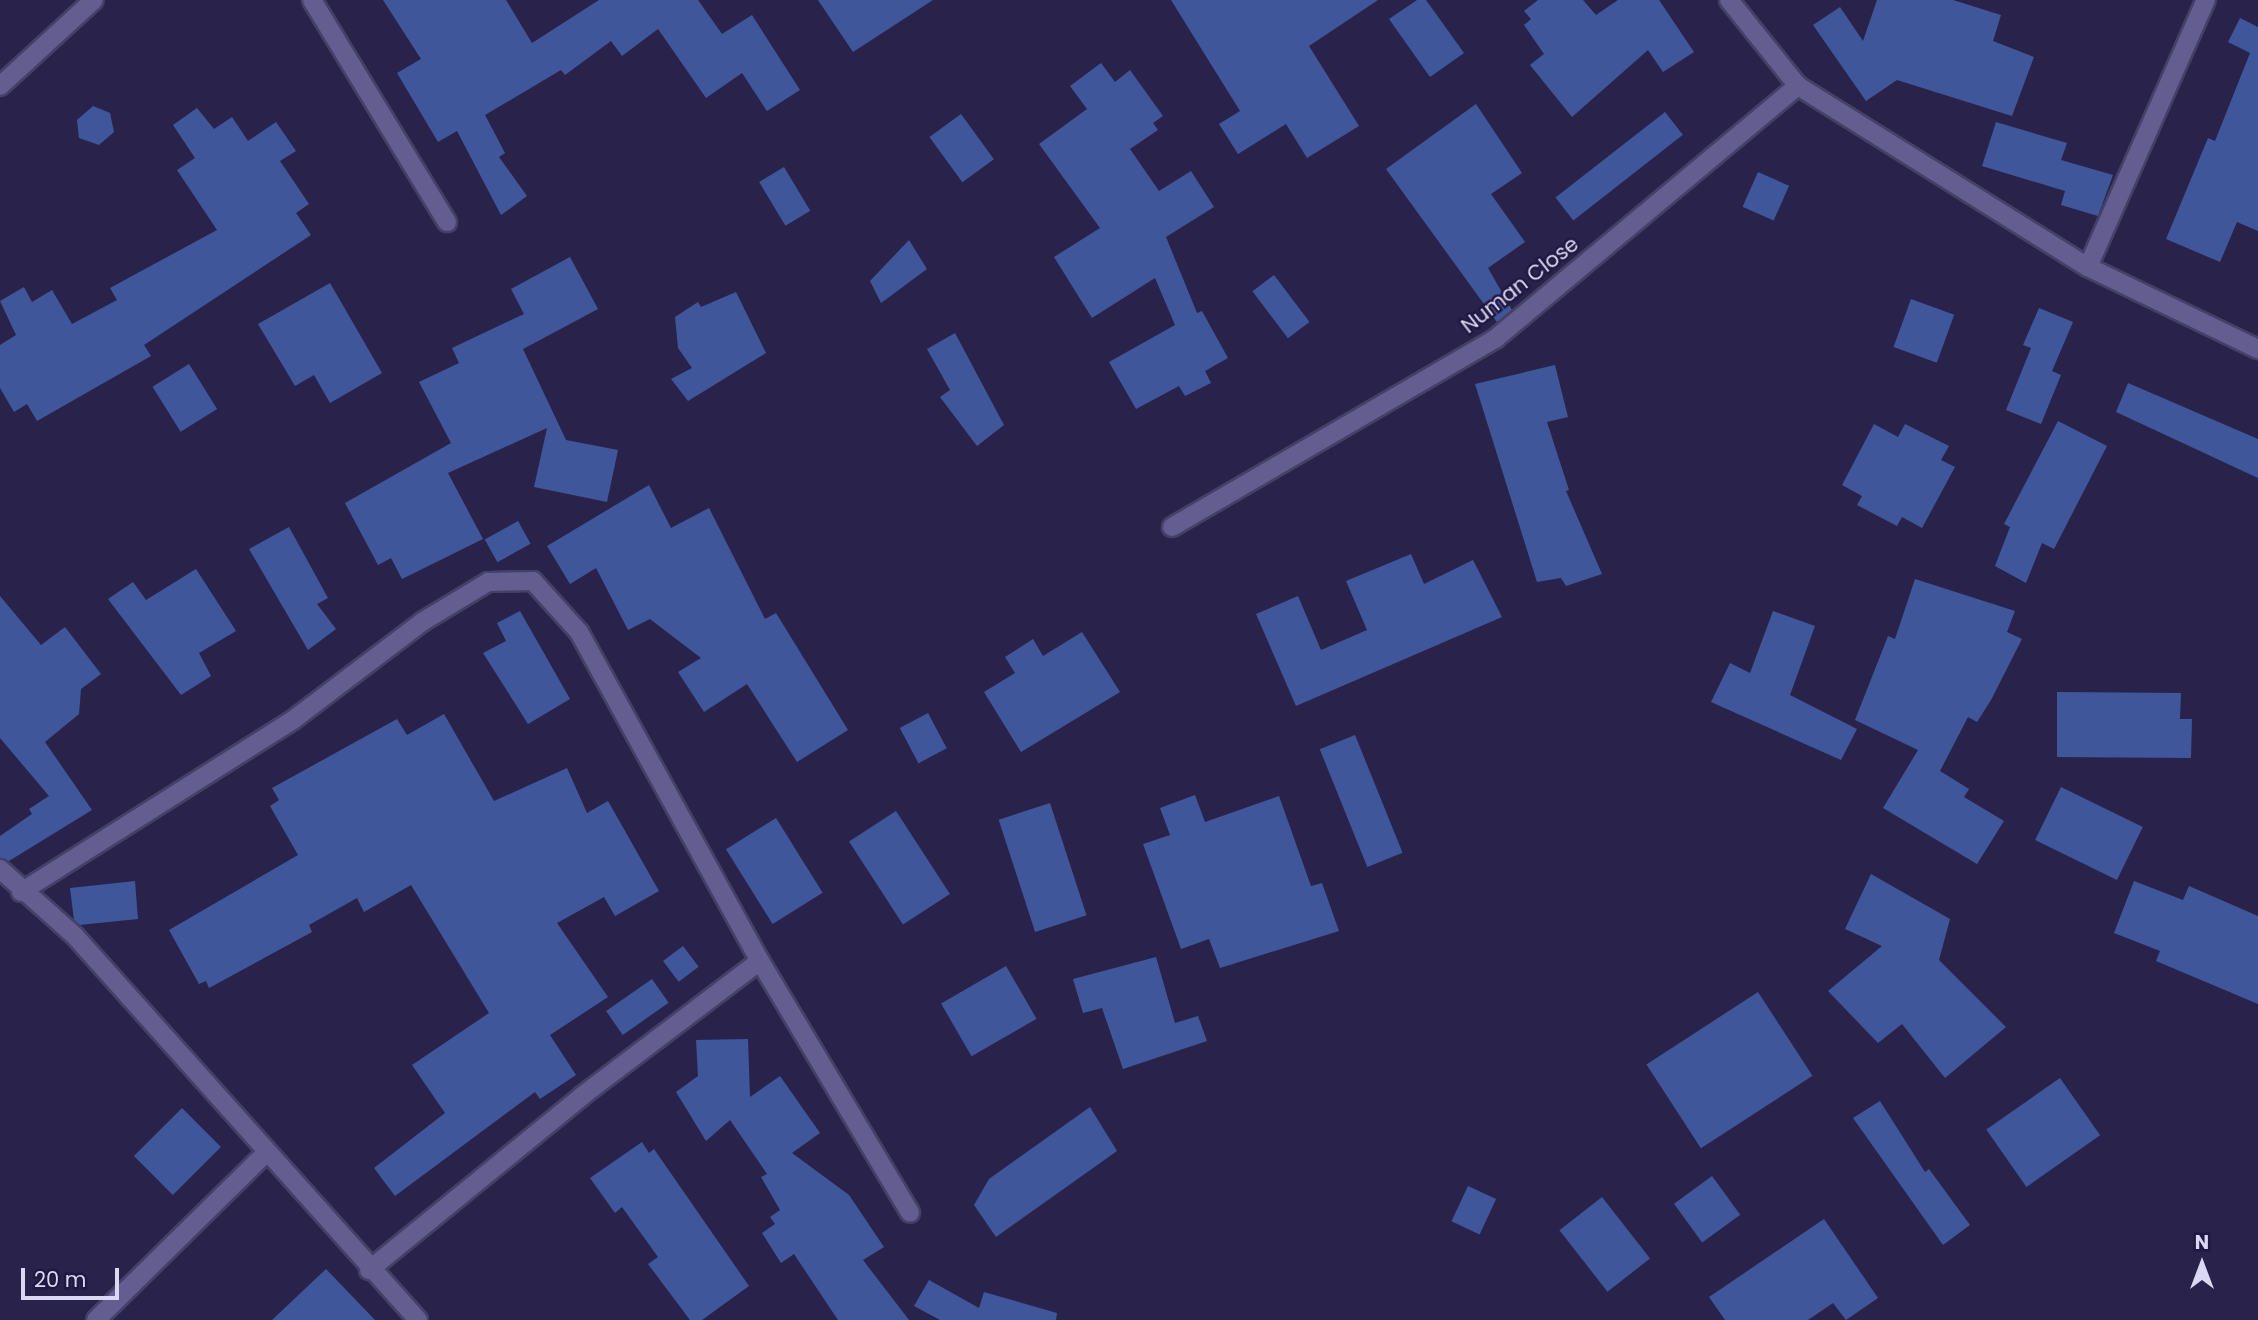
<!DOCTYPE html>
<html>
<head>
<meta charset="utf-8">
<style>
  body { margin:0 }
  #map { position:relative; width:2258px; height:1320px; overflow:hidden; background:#29234c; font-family:Poppins,sans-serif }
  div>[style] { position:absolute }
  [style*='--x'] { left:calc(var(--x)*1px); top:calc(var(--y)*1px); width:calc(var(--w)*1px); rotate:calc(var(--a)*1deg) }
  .building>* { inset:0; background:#40569b; transform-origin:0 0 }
  .roads { filter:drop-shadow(2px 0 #454067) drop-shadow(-2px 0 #454067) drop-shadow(0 2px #454067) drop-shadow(0 -2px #454067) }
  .minor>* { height:18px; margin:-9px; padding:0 9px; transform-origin:9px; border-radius:9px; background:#645e90 }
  span { translate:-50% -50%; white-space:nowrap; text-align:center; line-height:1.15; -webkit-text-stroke:5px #201841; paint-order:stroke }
  .street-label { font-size:21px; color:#dad8f3 }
  .north { position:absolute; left:2167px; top:1229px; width:70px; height:70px; -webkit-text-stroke:5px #201841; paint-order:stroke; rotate:0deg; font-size:19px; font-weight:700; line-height:28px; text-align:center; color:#dad8f3 }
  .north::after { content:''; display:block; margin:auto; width:24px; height:32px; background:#dad8f3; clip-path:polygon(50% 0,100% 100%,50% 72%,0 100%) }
  .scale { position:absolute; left:21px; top:1268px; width:98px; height:32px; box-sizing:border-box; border:4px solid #dad8f3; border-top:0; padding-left:9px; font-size:21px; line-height:24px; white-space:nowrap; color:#dad8f3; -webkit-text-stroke:5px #201841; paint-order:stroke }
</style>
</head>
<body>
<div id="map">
  <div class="building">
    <div style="clip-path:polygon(383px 0,506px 0,532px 43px,599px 0,698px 0,722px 34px,752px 15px,800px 90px,767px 111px,742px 73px,706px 98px,658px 29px,622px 56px,611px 41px,565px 75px,561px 70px,485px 115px,505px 153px,499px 157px,527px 196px,501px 215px,457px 131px,438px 142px,397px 73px,421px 59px)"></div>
    <div style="clip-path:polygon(818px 0,933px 0,853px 52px)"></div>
    <div style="clip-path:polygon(1171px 0,1378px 0,1309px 46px,1359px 126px,1307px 158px,1286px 124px,1238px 154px,1219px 124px,1240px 111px)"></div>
    <div style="clip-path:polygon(1417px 0,1426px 0,1464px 53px,1430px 77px,1389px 19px)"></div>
    <div style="clip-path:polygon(1538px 0,1583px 0,1596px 15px,1618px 0,1659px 0,1694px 52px,1663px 72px,1648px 50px,1572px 117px,1530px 65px,1544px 54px,1524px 25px,1531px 19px,1524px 11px)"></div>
    <div style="clip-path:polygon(1877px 0,1953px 0,2001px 15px,1993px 41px,2034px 57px,2012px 116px,1897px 80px,1866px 101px,1813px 25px,1840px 7px,1863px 41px)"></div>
    <div style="clip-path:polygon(2240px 18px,2258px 27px,2258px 231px,2237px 222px,2220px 262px,2166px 239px,2208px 138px,2215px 141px,2250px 53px,2228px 42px)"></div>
    <div style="clip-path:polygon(1101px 63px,1115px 82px,1130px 70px,1163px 116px,1153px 123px,1158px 130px,1130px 149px,1159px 191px,1191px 171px,1214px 207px,1166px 237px,1197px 313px,1202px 311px,1228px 358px,1205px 371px,1211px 383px,1185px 396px,1179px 386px,1136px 409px,1109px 362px,1175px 325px,1155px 278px,1092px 318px,1054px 257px,1100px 228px,1039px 144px,1087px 109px,1070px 86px)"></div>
    <div style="clip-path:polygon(1476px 104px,1522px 173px,1491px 194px,1525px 242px,1488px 268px,1512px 310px,1497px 322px,1386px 169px)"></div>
    <div style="clip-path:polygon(93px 106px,110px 113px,114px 132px,99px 145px,79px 138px,77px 120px)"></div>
    <div style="clip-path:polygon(197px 108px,214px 129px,232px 117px,248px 141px,276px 122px,296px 151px,280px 161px,309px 204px,296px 213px,311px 235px,144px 345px,151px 356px,37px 421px,27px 404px,14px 412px,0 388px,0 345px,16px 335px,0 301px,24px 287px,32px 302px,52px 290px,72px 324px,117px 300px,110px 288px,217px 230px,177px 170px,195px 158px,173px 125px)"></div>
    <div style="left:1665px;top:112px;width:29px;height:139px;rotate:52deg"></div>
    <div style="left:961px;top:114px;width:56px;height:39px;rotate:54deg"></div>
    <div style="clip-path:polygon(1996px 122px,2067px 143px,2061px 160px,2113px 175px,2098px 216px,2061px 205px,2065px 191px,1982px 166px)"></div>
    <div style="left:784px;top:167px;width:51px;height:29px;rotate:59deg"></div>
    <div style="left:1758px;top:172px;width:34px;height:38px;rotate:24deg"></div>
    <div style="clip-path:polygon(909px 240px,927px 269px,881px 303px,870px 281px)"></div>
    <div style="clip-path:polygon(570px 257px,598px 309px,523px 349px,566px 440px,618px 450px,607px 502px,534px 487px,547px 428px,448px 473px,483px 539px,402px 579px,391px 558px,378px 565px,345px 503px,451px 443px,419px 382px,459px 363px,452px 348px,524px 314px,511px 289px)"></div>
    <div style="left:1274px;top:275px;width:59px;height:27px;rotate:53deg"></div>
    <div style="clip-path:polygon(330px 283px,382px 373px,330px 403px,314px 375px,295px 386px,258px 324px)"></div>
    <div style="clip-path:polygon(736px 292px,766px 353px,688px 401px,671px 379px,692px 368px,678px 348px,675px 317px,698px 302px,701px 307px)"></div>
    <div style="left:1911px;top:299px;width:46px;height:51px;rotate:20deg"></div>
    <div style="clip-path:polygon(2039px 308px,2073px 322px,2052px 371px,2061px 375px,2041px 424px,2006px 410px,2031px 348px,2023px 345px)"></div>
    <div style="clip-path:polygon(955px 333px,1004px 425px,977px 446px,940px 397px,950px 390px,927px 349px)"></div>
    <div style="left:189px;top:364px;width:53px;height:43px;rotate:58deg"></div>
    <div style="clip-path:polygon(1555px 365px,1568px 417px,1547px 422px,1569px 490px,1566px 491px,1602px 574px,1566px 586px,1561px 578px,1537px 582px,1475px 384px)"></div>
    <div style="clip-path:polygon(2128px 383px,2258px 439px,2258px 478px,2116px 412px)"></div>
    <div style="clip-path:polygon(2058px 421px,2107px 446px,2054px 549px,2042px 543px,2026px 583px,1995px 566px,2010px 527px,2004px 524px)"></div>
    <div style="clip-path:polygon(1874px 424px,1898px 437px,1905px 424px,1949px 446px,1941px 460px,1955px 467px,1922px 528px,1902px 517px,1897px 526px,1857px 505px,1862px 496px,1842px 485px)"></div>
    <div style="clip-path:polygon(649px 485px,671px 528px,709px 508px,765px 619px,776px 613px,848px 730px,797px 762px,747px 684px,704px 712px,678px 672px,701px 658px,650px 619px,628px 630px,596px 568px,570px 584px,547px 546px)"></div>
    <div style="left:518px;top:521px;width:26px;height:38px;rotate:61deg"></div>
    <div style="clip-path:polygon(289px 527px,328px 598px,317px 604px,336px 629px,308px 650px,249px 549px)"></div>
    <div style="clip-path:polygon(1411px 554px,1424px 584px,1473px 560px,1502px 617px,1296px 706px,1256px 614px,1298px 596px,1321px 650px,1367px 630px,1346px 581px)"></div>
    <div style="clip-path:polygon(196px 569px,236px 631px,199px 653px,211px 676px,181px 695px,108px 599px,133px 582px,146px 600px)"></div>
    <div style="clip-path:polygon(1915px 579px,2015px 611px,2007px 632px,2022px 639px,1991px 700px,1977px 722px,1968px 717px,1940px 771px,1969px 789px,1964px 797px,2004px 821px,1977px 864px,1883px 808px,1918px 750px,1855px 720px,1888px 636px,1895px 639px)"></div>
    <div style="clip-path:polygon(0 596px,41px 645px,65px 627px,101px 674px,81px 689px,79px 714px,45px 742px,92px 810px,9px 861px,0 858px,0 836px,32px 814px,29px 809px,49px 796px,0 738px)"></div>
    <div style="clip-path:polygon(520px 611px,570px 699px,528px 724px,483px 653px,506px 641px,497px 623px)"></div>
    <div style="clip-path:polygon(1773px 611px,1815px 626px,1790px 695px,1857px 729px,1841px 760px,1711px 702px,1730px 663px,1750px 673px)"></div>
    <div style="clip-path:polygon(1082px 632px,1120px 692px,1021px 752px,984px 692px,1015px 673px,1005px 657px,1033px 639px,1043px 656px)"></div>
    <div style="clip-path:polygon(2057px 692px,2181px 693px,2180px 719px,2192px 719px,2191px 758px,2057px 757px)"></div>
    <div style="left:928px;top:713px;width:40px;height:32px;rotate:62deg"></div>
    <div style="clip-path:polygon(444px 714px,494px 801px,567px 768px,587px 813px,608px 801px,659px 891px,615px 916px,604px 897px,557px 923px,608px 997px,550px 1035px,576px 1075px,540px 1099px,535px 1092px,395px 1196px,374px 1168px,445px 1113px,412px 1065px,489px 1013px,411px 885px,364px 912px,357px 898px,309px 925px,312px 932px,209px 988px,206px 981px,199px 984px,169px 930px,298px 855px,270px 806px,279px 800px,272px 788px,397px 719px,407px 735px)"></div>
    <div style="left:1355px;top:735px;width:127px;height:38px;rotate:68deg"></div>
    <div style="left:2061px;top:787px;width:91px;height:59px;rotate:26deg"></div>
    <div style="clip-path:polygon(1195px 795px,1205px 822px,1279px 796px,1311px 886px,1322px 883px,1339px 931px,1220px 968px,1209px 939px,1181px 949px,1143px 844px,1170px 835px,1160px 808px)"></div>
    <div style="left:1050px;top:803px;width:118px;height:54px;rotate:72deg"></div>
    <div style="left:896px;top:811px;width:99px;height:56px;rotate:57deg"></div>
    <div style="left:776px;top:818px;width:88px;height:59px;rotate:58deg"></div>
    <div style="clip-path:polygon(1871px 874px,1950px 919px,1939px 960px,2006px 1027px,1945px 1078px,1902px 1024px,1878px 1043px,1828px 991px,1882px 946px,1845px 929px)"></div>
    <div style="clip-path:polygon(135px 881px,138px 919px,79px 925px,74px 920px,70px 888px)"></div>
    <div style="clip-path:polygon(2134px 881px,2183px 900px,2189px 886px,2258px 916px,2258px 1004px,2156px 961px,2160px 951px,2114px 933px)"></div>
    <div style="left:683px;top:946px;width:26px;height:25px;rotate:53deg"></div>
    <div style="clip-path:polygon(1156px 957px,1175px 1023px,1198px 1016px,1207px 1041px,1123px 1069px,1102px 1008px,1083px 1013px,1073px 979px)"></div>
    <div style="left:1006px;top:966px;width:61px;height:75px;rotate:60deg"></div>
    <div style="left:652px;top:979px;width:29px;height:56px;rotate:55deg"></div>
    <div style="left:1758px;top:992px;width:100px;height:133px;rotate:57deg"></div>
    <div style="clip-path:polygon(748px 1039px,750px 1097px,780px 1076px,820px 1133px,792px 1153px,849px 1195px,884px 1247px,863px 1260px,909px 1320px,838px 1320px,794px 1254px,781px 1263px,762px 1233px,775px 1224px,770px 1217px,780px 1210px,761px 1177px,767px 1174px,730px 1120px,706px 1141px,676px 1092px,698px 1076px,696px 1040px)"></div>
    <div style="left:2060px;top:1078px;width:70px;height:90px;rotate:55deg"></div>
    <div style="clip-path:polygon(1880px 1101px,1925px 1172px,1929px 1169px,1970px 1225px,1943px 1245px,1853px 1118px)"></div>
    <div style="clip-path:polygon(1090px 1107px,1117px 1151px,996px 1237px,974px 1205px,989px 1179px)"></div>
    <div style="left:182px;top:1108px;width:55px;height:68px;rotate:45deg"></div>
    <div style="clip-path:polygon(642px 1142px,649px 1153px,654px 1149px,749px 1286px,702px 1320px,690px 1320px,648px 1264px,658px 1257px,622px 1207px,615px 1213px,590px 1178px)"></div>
    <div style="left:1712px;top:1176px;width:48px;height:47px;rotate:54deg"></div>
    <div style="left:1468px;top:1186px;width:31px;height:39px;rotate:25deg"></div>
    <div style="left:1602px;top:1197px;width:78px;height:54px;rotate:52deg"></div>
    <div style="clip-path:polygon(1824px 1219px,1878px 1298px,1846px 1320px,1833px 1303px,1808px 1320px,1725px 1320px,1709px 1297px)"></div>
    <div style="clip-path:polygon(326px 1269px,375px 1320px,272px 1320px)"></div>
    <div style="clip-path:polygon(929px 1280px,979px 1308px,984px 1292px,1057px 1313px,1056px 1320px,940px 1320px,914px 1306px)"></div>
  </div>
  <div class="roads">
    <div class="minor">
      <div style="--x:312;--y:0;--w:260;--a:58.7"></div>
      <div style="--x:1729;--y:0;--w:110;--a:51.3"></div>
      <div style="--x:1798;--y:86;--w:342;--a:32"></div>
      <div style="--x:2088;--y:267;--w:189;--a:25.8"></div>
      <div style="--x:0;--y:86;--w:127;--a:-42.5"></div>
      <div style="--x:2088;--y:267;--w:292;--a:-66.2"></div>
      <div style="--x:1172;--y:527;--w:374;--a:-30.2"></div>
      <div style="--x:1495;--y:339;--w:395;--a:-39.9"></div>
      <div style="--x:0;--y:869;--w:101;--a:41.8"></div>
      <div style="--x:75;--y:936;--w:515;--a:48.23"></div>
      <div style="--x:21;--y:892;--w:322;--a:-32.3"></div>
      <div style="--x:293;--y:720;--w:162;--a:-37.2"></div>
      <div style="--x:422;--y:622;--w:77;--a:-31.2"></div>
      <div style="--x:488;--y:582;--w:45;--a:-1.3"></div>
      <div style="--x:533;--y:581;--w:69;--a:48"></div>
      <div style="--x:579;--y:632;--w:376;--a:61.2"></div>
      <div style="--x:760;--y:961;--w:293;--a:59.2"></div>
      <div style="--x:369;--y:1270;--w:275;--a:-39.2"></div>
      <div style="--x:582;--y:1096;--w:223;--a:-37.2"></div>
      <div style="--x:96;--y:1320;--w:237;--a:-44.5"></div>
    </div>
  </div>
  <div class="street-label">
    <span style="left:1520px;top:285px;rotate:-38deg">Numan Close</span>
  </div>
  <div class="north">N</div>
  <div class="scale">20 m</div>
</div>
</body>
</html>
